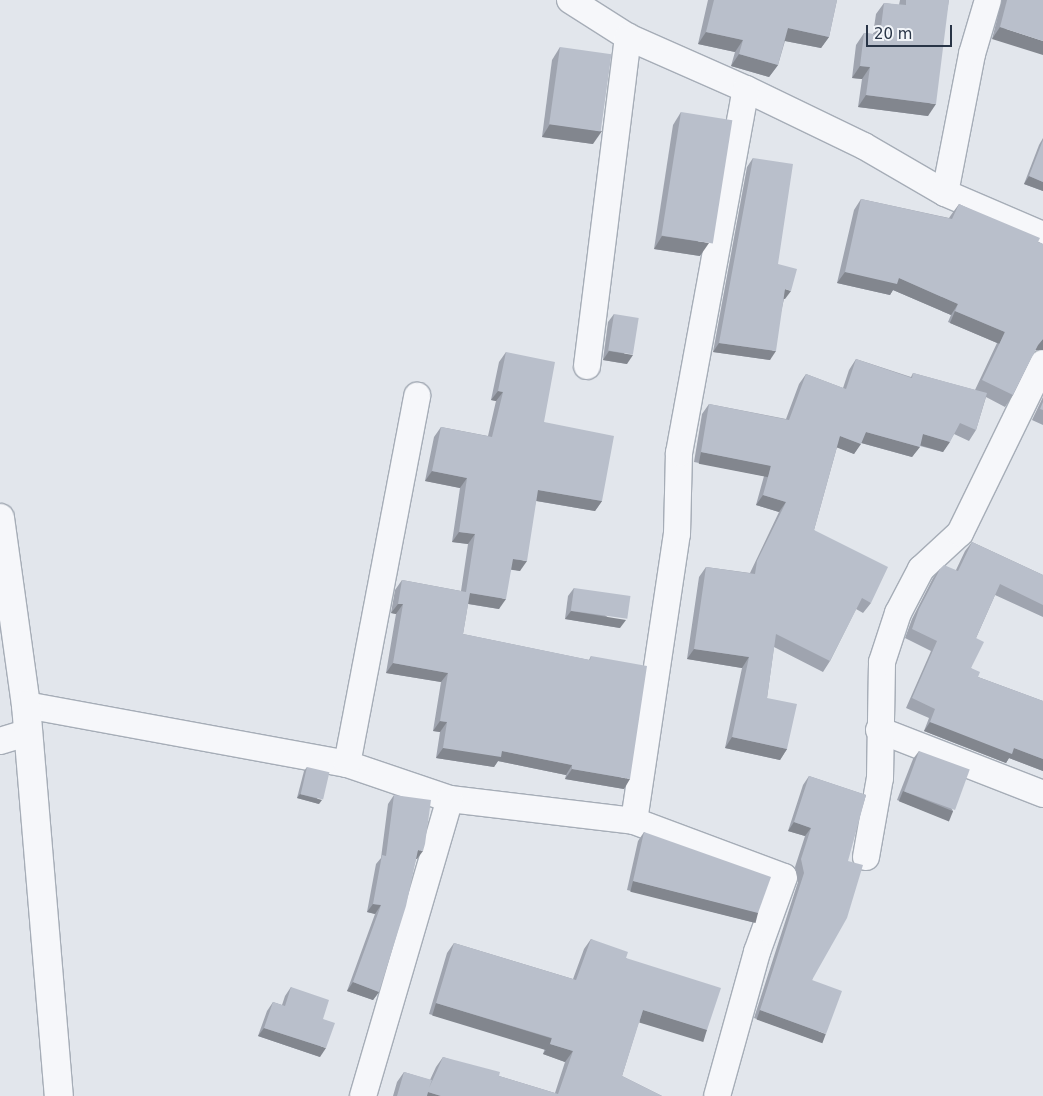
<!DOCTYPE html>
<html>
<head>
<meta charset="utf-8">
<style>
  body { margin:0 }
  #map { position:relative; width:1043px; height:1096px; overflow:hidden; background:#e2e6ec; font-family:"DejaVu Sans",sans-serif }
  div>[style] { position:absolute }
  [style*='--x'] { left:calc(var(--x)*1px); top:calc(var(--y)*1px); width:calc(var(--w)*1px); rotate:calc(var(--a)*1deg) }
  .roads { filter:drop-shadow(1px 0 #a6adb7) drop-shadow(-1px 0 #a6adb7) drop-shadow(0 1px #a6adb7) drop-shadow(0 -1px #a6adb7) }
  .minor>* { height:26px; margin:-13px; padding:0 13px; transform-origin:13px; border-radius:13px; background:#f6f7fa }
  .tertiary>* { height:28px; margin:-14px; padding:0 14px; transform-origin:14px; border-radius:14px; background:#f6f7fa }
  .wall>* { inset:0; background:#9fa4af }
  .shaded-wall>* { inset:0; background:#82868e; transform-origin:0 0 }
  .building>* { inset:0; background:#b9bfcb; transform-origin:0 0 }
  span { translate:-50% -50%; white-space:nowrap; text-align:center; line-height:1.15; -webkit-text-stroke:4px #f2f5f9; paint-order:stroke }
  .scale { position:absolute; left:866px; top:25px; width:86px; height:22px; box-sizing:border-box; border:2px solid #283446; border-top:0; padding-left:6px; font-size:15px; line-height:18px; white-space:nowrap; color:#283446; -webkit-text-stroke:4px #f2f5f9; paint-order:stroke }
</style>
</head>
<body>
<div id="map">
  <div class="roads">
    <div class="minor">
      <div style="--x:570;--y:0;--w:69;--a:32.5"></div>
      <div style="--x:628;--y:37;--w:129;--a:23.8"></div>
      <div style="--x:746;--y:89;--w:131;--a:25.8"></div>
      <div style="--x:864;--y:146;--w:94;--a:30.1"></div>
      <div style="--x:945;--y:193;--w:107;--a:23.2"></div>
      <div style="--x:945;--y:193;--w:142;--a:-79"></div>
      <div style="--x:972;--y:54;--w:56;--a:-73.5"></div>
      <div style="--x:587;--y:366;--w:332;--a:-82.9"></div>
      <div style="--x:26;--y:705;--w:326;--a:10.4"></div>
      <div style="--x:347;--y:764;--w:109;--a:18.8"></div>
      <div style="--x:450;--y:799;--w:185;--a:6.8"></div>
      <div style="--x:634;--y:821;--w:160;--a:20.5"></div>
      <div style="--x:784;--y:877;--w:80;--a:109.8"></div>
      <div style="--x:757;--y:952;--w:149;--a:105.5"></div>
      <div style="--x:879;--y:730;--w:176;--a:21.3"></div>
      <div style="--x:0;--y:741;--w:30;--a:-17"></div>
      <div style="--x:347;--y:764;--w:375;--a:-79.2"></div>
      <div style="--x:634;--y:821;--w:290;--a:-81.5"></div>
      <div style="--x:677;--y:534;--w:81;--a:-88.6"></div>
      <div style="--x:679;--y:453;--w:370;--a:-79.6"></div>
      <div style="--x:866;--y:857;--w:80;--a:-80"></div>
      <div style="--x:880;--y:778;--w:116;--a:-89"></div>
      <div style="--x:882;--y:662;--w:52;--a:-71.9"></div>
      <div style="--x:898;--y:613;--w:50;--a:-62.4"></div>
      <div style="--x:921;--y:569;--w:53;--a:-42.7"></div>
      <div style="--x:960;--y:533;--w:189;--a:-64"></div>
      <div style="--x:363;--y:1096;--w:309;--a:-73.7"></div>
    </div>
    <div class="tertiary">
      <div style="--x:0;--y:518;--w:189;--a:82.1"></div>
      <div style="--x:26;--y:705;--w:392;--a:85.2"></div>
    </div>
  </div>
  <div class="wall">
    <div style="clip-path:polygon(708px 0,837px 0,829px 37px,821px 48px,785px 41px,778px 65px,769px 77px,731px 66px,735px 52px,698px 44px)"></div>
    <div style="clip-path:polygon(900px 0,949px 0,928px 116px,858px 107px,862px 79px,852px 78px,856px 45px,864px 33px,873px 34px,876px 14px,884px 3px,899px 5px)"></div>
    <div style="clip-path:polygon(1002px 0,1043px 0,992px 39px)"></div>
    <div style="clip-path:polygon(560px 47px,593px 144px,542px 137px,552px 60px)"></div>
    <div style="clip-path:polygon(681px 112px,700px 256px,654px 249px,673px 125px)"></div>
    <div style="clip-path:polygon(1043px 138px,1043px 191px,1024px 184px,1039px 145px)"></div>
    <div style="clip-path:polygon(753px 158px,778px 264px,785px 299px,784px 299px,770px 360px,713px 352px,747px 167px)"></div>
    <div style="clip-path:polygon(861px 199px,949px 218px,951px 215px,959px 204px,1043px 244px,1043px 350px,1035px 350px,1013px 395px,1005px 407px,986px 397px,976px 430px,969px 441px,954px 434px,943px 452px,920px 446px,912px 457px,861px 443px,854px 454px,837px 447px,814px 530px,871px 603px,863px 613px,856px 609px,830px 661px,823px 672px,774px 647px,767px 698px,787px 749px,780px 760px,725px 748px,742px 668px,687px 659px,699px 577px,706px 567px,750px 573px,779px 512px,756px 505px,764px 476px,694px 462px,702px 414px,709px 404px,786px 419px,799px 384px,806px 374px,843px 388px,849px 370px,856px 359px,911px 377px,913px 373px,975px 390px,997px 343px,948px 322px,951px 315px,893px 290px,890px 295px,837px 283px,854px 210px)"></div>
    <div style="clip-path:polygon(614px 314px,627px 364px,603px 360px,608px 322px)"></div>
    <div style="clip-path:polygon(506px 352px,544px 422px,602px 501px,595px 511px,536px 501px,520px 571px,511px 569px,499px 609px,468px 604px,463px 634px,589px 660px,591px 656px,624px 789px,565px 779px,566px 775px,498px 761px,494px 767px,436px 758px,440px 732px,433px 731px,441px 682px,386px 673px,396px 614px,391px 613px,395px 590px,402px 580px,461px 591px,468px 544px,452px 542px,460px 488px,425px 481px,434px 437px,441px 427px,488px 436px,496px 401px,491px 400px,499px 362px)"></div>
    <div style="clip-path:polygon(1043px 397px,1043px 425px,1032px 420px)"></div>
    <div style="clip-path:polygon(972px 542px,1043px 575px,1043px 617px,995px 595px,976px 638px,971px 668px,978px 677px,1043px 701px,1043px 771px,1009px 758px,1006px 763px,924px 731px,929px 718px,906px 708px,931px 651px,905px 638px,912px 619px,933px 578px,940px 569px,956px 570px,965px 551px)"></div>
    <div style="clip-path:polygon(574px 588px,620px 628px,565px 619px,568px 596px)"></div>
    <div style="clip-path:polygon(919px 751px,953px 811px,947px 820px,897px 800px,913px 759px)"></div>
    <div style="clip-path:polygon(307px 767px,319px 804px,297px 798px,304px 771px)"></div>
    <div style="clip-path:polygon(809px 776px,866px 795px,812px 980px,820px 1042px,754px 1018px,798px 882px,795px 867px,805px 836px,788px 831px,803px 785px)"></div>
    <div style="clip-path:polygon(394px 795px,417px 859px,416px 859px,379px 992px,373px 1000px,347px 991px,375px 914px,367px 912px,376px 864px,381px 858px,388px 804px)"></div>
    <div style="clip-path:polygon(644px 832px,758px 913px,752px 922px,627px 890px,638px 841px)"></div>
    <div style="clip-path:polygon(591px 939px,626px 958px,707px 1030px,700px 1040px,639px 1021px,622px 1076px,662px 1096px,393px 1096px,397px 1082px,404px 1072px,430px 1080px,436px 1067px,443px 1057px,499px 1076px,555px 1093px,565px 1062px,543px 1054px,545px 1048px,429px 1014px,447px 953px,454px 943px,573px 979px,584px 949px)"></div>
    <div style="clip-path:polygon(291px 987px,323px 1019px,320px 1057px,258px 1036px,267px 1011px,273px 1002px,282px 1005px,285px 996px)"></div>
  </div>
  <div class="shaded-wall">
    <div style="clip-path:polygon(1000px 27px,1043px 41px,1043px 55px,992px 39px)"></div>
    <div style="clip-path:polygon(788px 28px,829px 37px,821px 48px,780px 40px)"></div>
    <div style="clip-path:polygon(706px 32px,743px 40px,735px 52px,698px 44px)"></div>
    <div style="clip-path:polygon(739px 54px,778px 65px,769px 77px,731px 66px)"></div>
    <div style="clip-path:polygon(860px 66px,870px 67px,862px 79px,852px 78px)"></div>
    <div style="clip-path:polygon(866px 95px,936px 104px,928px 116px,858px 107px)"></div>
    <div style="clip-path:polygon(550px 124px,602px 131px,593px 144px,542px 137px)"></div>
    <div style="clip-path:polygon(1029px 176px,1043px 182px,1043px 191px,1024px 184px)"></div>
    <div style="clip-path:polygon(662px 236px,709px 243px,700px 256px,654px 249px)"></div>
    <div style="clip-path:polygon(845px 272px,899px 278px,958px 304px,951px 315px,893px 290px,890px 295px,837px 283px)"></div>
    <div style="clip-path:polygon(785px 289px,791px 291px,785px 299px,779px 298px)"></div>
    <div style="left:955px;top:311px;width:54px;height:13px;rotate:23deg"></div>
    <div style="clip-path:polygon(1043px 339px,1043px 350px,1035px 350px,1038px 345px)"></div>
    <div style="clip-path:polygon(719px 343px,776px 351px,770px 360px,713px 352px)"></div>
    <div style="clip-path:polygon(609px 351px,633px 355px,627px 364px,603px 360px)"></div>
    <div style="clip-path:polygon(498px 391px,503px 392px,496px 401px,491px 400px)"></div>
    <div style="clip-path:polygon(866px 432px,920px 447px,912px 457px,858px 442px)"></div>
    <div style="clip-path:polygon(923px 434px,950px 442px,943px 452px,916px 444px)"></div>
    <div style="clip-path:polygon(840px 436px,861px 444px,854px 454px,833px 446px)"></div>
    <div style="left:701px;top:452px;width:71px;height:12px;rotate:11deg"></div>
    <div style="clip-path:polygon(432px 471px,467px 478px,460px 488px,425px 481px)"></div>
    <div style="clip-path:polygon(538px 490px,602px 501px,595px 511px,531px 500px)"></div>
    <div style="clip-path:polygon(763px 495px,786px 502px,779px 512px,756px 505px)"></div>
    <div style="clip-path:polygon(459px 532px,475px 534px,468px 544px,452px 542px)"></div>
    <div style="clip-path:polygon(513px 559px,527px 561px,520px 571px,506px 569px)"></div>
    <div style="clip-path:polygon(470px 593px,506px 599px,499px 609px,463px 603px)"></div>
    <div style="clip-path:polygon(398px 604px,403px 604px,396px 614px,391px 613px)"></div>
    <div style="clip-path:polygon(571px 611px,626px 620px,620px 628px,565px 619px)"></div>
    <div style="clip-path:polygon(694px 649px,749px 657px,742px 668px,687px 659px)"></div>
    <div style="clip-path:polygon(393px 663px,448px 673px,441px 682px,386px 673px)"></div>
    <div style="clip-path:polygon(440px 721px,447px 722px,440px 732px,433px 731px)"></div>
    <div style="clip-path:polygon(930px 722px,1014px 748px,1043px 759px,1043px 771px,1009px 758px,1006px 763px,924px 731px)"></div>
    <div style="clip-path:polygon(732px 737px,787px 749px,780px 760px,725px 748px)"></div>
    <div style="clip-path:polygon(443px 748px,502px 751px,572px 765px,566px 775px,498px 761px,494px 767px,436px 758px)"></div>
    <div style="clip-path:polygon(572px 769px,630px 779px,624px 789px,565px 779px)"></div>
    <div style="left:903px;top:791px;width:54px;height:11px;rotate:22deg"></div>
    <div style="clip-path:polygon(300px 794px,322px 800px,319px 804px,297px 798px)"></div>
    <div style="clip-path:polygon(794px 822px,811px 828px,805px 836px,788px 831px)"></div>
    <div style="clip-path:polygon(418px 850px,423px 851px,417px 859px,412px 858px)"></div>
    <div style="left:633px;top:881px;width:129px;height:11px;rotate:14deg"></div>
    <div style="clip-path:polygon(373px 904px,381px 905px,375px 914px,367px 912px)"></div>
    <div style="clip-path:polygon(353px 982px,379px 992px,373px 1000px,347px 991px)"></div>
    <div style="left:436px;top:1003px;width:121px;height:13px;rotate:17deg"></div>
    <div style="left:643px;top:1010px;width:67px;height:13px;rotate:17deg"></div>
    <div style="left:760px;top:1010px;width:70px;height:10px;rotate:20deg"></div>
    <div style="clip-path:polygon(264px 1028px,326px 1048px,320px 1057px,258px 1036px)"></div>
    <div style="clip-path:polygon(550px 1044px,573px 1051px,565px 1062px,543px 1054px)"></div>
    <div style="clip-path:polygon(428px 1092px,441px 1096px,426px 1096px)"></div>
  </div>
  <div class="building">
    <div style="clip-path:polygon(714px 0,837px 0,829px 37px,788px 28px,778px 65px,739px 54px,743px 40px,706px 32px)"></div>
    <div style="clip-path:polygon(906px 0,949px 0,936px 104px,866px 95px,870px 67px,860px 66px,864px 33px,880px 35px,884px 3px,906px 5px)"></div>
    <div style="clip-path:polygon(1007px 0,1043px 0,1043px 41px,1000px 27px)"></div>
    <div style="left:560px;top:47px;width:52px;height:78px;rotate:8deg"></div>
    <div style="left:681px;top:112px;width:52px;height:125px;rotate:9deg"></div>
    <div style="clip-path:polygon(1043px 140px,1043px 182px,1029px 176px)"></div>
    <div style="clip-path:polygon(753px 158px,793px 164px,778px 264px,797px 269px,791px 291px,785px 289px,776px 351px,719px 343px)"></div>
    <div style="clip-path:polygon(861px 199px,952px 219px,959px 204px,1040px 238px,1038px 242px,1043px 244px,1043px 339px,1038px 345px,1013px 395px,982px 380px,1005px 332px,955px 311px,958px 304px,899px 278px,897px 284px,845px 272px)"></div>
    <div style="left:614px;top:314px;width:25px;height:37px;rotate:9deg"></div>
    <div style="clip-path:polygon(506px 352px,555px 362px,544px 422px,614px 436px,602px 501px,538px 490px,527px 561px,513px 559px,506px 599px,470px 593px,463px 634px,590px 660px,591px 656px,647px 666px,630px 779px,572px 769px,572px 765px,502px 751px,501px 757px,443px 748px,447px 722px,440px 721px,448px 673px,393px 663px,403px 604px,398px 604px,402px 580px,466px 592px,475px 534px,459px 532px,467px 478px,432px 471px,441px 427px,492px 437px,503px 392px,498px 391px)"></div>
    <div style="clip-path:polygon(856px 359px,912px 378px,913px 373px,987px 393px,976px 430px,960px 423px,950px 442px,923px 434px,920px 447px,866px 432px,861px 444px,840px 436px,814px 530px,888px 567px,871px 603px,862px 598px,830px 661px,776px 634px,767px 698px,797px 704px,787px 749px,732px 737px,749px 657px,694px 649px,706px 567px,755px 574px,757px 561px,786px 502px,763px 495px,771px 466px,701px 452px,709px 404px,789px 420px,806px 374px,846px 389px)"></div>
    <div style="clip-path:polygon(1043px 402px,1043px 410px,1040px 409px)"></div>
    <div style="clip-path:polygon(972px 542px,1043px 575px,1043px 605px,1000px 584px,976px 638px,984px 642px,971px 668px,980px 672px,978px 677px,1043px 701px,1043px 759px,1014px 748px,1012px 754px,930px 722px,935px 709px,912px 698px,937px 641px,912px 629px,919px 609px,940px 569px,944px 565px,958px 571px)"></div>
    <div style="left:574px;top:588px;width:57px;height:23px;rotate:8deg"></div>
    <div style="left:919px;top:751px;width:54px;height:43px;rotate:20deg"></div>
    <div style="left:307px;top:767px;width:23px;height:28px;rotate:13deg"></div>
    <div style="clip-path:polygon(809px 776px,866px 795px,848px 861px,863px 865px,847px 918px,812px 980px,842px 991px,826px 1034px,760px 1010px,804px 873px,801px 859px,811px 828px,794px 822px)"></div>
    <div style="clip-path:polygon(394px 795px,431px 800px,425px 844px,423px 851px,418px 850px,406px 906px,379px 992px,353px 982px,381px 905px,373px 904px,382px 855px,386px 856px)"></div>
    <div style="clip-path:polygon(644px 832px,771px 877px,758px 913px,633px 881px)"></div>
    <div style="clip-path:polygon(591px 939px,628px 952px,626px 958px,721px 988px,707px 1030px,643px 1010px,622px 1076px,662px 1096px,441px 1096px,428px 1092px,427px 1096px,397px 1096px,404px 1072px,432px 1080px,429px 1088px,443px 1057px,500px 1072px,499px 1076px,558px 1094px,573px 1051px,550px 1044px,552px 1038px,436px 1003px,454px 943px,576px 980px)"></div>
    <div style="clip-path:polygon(291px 987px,329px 1000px,323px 1019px,335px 1023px,326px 1048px,264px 1028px,273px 1002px,285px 1006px)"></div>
  </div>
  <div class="scale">20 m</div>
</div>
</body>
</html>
